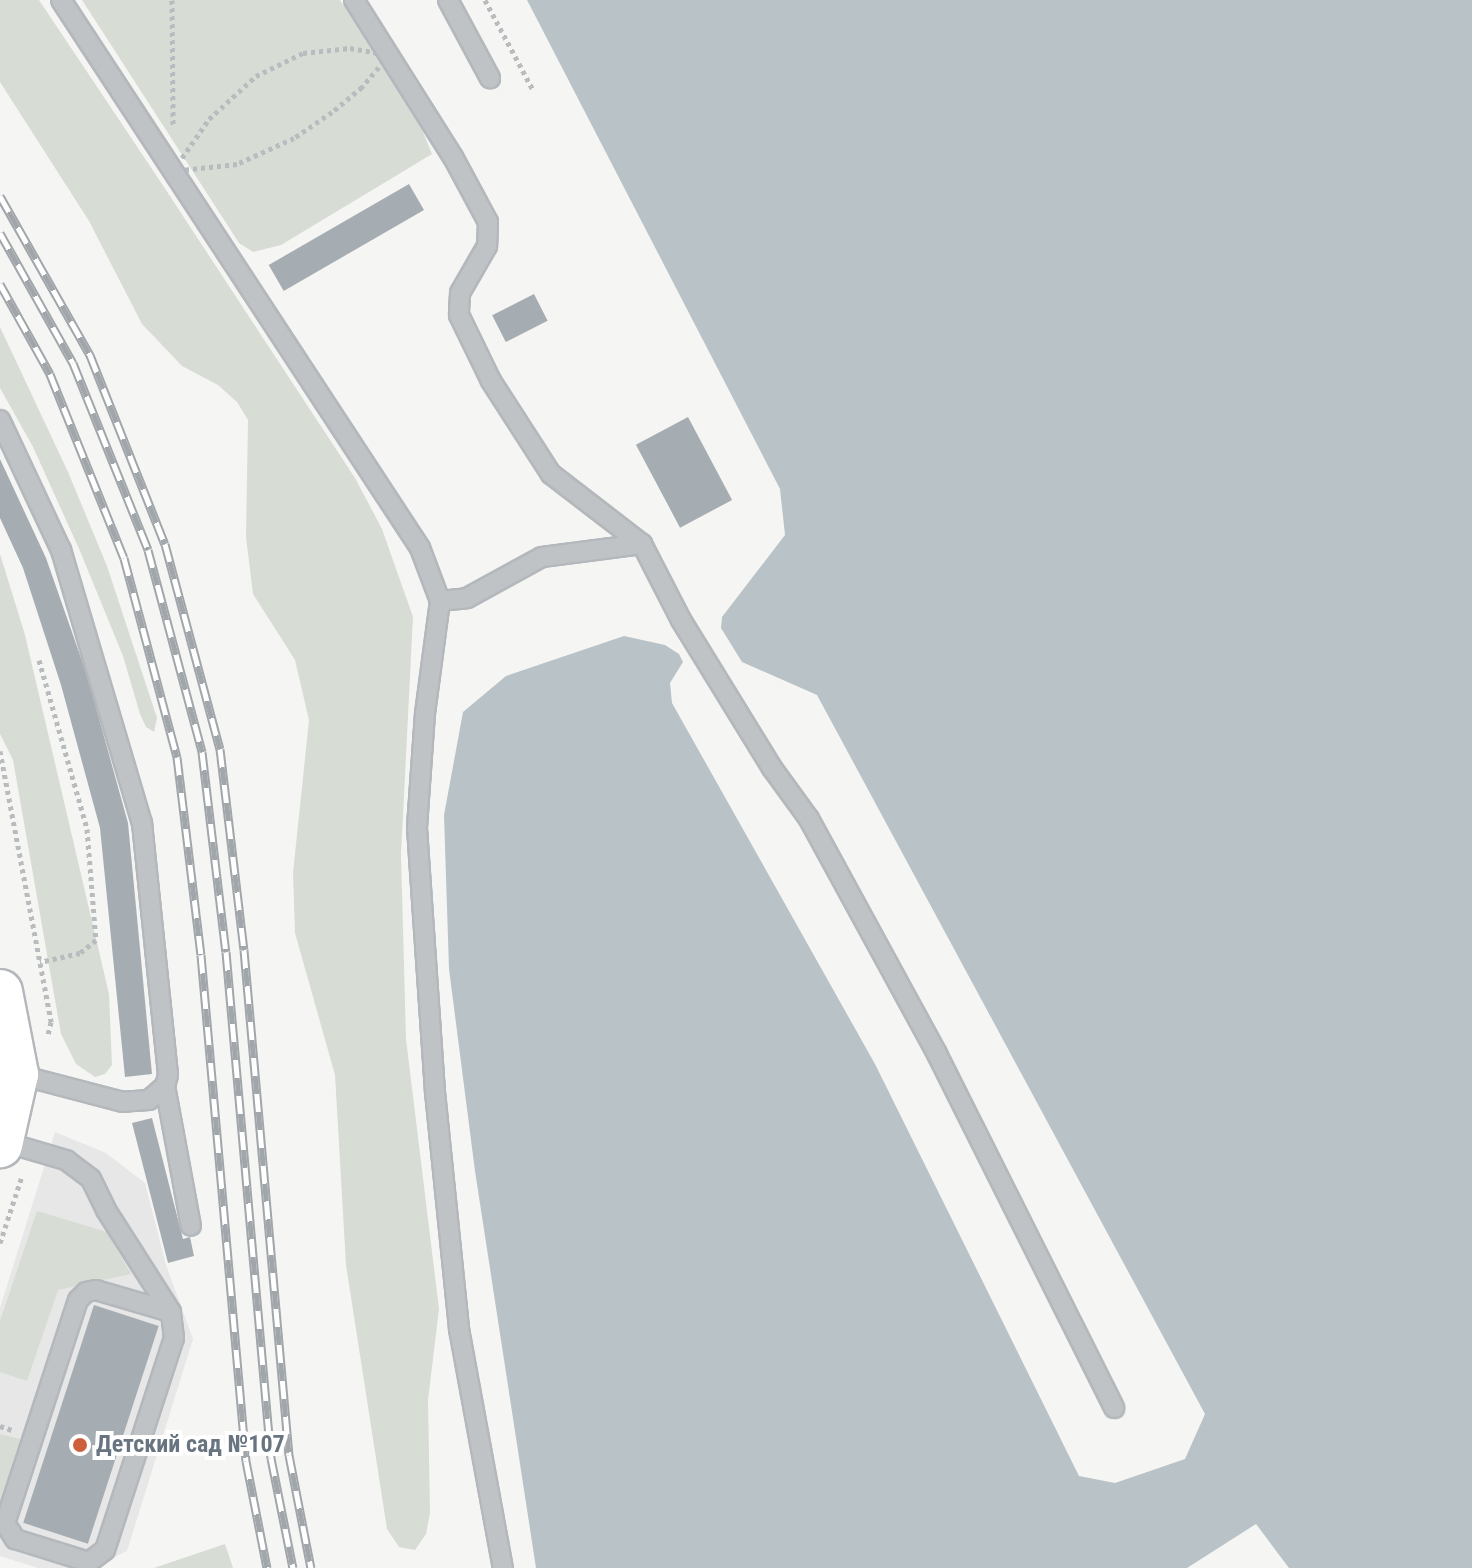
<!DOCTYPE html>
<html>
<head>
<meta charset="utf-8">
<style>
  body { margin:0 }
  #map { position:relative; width:1472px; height:1568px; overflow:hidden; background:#f5f6f3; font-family:"Roboto Condensed",sans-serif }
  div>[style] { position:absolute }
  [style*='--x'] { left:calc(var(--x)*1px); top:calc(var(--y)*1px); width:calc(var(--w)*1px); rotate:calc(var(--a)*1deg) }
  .built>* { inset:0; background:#e6e7e6 }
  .green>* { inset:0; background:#d7dcd4 }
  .water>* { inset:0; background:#b9c2c6 }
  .building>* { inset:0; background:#a6adb2; transform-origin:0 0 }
  .path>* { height:5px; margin-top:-2.5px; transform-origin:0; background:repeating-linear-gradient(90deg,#b9bcbe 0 4px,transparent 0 8px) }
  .roads { filter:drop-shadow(2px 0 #b4b8bc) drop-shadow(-2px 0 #b4b8bc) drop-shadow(0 2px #b4b8bc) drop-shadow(0 -2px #b4b8bc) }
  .lane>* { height:18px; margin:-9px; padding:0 9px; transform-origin:9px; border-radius:9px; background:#bfc3c6 }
  .secondary>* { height:44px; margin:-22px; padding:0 22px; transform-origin:22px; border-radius:22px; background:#fff }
  .rail>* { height:9px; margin-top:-4.5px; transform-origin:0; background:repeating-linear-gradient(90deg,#fff 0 18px,#a1a6ab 0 36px); box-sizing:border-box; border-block:2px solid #a1a6ab }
  .dots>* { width:22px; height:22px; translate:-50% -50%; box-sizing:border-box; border:4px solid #fff; border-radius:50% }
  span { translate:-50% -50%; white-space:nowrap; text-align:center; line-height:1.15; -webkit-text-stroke:8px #fff; paint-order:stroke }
  .poi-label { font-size:24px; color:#687580; font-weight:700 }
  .left { translate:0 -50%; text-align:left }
</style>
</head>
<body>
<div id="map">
  <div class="built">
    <div style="clip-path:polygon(55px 1132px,106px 1153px,145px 1183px,166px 1265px,193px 1339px,127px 1551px,90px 1568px,38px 1568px,0 1556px,0 1308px)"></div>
  </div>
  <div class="green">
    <div style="clip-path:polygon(0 0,39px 0,160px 181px,355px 478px,382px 529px,413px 617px,401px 855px,406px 1039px,439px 1309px,428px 1400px,430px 1513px,426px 1534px,415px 1550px,399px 1547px,387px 1529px,346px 1265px,335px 1075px,295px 933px,293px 873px,309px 720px,295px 660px,253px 594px,246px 537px,248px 420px,237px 402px,218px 385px,182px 366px,142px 324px,89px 221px,0 82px)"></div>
    <div style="clip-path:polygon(82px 0,340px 0,422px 130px,432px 154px,281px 245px,253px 252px,239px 243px)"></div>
    <div style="clip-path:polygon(0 327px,68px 472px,107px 566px,157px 718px,154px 732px,146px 727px,140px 714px,123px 656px,80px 551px,33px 447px,0 388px)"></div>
    <div style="clip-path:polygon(0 554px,25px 635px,109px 994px,112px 1065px,105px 1074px,95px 1077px,76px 1064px,61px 1034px,13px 760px,0 734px)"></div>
    <div style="clip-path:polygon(37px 1211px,107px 1232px,131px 1274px,58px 1290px,27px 1381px,0 1372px,0 1321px)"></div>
    <div style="clip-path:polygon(0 1434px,20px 1439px,0 1504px)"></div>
    <div style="clip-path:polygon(225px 1544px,233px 1568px,154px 1568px)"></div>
  </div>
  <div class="water">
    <div style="clip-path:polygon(527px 0,1472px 0,1472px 1568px,1289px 1568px,1256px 1524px,1187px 1568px,536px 1568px,475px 1171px,449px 969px,444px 815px,463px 712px,506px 676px,624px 636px,665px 645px,679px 654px,683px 662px,670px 683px,672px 703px,875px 1064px,1079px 1476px,1115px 1483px,1185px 1459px,1205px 1414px,817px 695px,742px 662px,721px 628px,722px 617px,785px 535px,780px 489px)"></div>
  </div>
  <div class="building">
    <div style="left:409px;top:184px;width:30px;height:162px;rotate:60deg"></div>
    <div style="left:534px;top:294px;width:30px;height:47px;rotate:63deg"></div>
    <div style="left:688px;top:417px;width:94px;height:59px;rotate:62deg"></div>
    <div style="clip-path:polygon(0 459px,46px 558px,87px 675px,128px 823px,152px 1074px,125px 1077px,100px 828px,61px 685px,23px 568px,0 518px)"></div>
    <div style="clip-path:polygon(152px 1118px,183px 1239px,190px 1237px,194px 1256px,168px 1263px,132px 1123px)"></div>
    <div style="left:94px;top:1305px;width:68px;height:229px;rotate:18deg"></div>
  </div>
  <div class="path">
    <div style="--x:172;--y:0;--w:126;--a:89.5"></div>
    <div style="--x:485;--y:0;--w:102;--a:61.9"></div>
    <div style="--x:350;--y:48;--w:40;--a:10"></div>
    <div style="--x:389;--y:55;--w:42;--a:130.2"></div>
    <div style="--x:362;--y:87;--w:39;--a:140"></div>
    <div style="--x:332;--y:112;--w:46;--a:145.6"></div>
    <div style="--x:294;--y:138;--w:63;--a:155.5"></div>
    <div style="--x:237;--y:164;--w:64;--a:173.8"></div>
    <div style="--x:173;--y:171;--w:63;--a:-55.3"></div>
    <div style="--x:209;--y:119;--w:64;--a:-42.5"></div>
    <div style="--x:256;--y:76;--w:52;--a:-26.1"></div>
    <div style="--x:303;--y:53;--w:47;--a:-6.1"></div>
    <div style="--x:39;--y:660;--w:176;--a:74.1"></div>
    <div style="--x:87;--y:829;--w:111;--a:85.4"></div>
    <div style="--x:96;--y:940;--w:21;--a:141"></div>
    <div style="--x:80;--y:953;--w:41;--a:167.3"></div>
    <div style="--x:0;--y:751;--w:276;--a:79.3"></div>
    <div style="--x:51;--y:1022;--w:13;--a:103"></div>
    <div style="--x:0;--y:1243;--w:71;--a:-71.8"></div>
    <div style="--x:0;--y:1426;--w:13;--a:18"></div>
  </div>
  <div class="roads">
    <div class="lane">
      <div style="--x:61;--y:0;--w:655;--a:56.77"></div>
      <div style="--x:420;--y:548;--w:57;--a:69.3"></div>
      <div style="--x:440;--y:601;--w:113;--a:97.6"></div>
      <div style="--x:425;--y:713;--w:115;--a:94"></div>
      <div style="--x:417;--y:828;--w:265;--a:86.1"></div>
      <div style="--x:435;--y:1092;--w:238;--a:84.2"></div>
      <div style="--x:459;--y:1329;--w:243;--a:79.6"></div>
      <div style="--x:354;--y:0;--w:186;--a:57.8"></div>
      <div style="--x:453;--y:157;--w:74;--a:61.7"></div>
      <div style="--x:488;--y:222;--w:24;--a:92"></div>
      <div style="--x:487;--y:246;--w:54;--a:119.9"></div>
      <div style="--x:460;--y:293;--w:22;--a:93"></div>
      <div style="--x:459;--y:315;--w:73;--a:64.1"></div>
      <div style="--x:491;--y:381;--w:111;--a:57.2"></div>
      <div style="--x:551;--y:474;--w:115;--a:37.6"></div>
      <div style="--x:642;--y:544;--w:85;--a:62.8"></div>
      <div style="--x:681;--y:620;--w:174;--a:58.4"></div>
      <div style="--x:772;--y:768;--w:63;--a:54"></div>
      <div style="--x:809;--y:819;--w:268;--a:61.4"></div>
      <div style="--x:937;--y:1054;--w:396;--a:63.4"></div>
      <div style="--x:448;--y:0;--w:89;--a:61.7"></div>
      <div style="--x:0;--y:420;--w:144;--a:64.9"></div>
      <div style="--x:61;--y:550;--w:285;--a:73.5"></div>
      <div style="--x:142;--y:823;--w:253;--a:84.1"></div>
      <div style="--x:168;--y:1075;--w:11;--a:105"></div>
      <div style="--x:165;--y:1086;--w:21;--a:139"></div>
      <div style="--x:149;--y:1100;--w:26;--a:176"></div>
      <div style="--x:123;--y:1102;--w:111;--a:-165.3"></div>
      <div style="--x:440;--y:601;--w:27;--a:-6"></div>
      <div style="--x:467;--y:598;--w:85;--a:-28.7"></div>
      <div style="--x:542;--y:557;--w:101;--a:-7.4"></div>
      <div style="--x:165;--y:1086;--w:142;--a:79.5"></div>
      <div style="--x:1;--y:1141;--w:68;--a:16.3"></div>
      <div style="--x:66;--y:1160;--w:31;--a:37"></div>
      <div style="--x:91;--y:1179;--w:34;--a:64"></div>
      <div style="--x:106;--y:1210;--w:121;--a:57.5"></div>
      <div style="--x:171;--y:1312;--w:78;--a:-163.7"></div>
      <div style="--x:96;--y:1290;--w:10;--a:169"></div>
      <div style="--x:86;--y:1292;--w:11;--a:135"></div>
      <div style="--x:78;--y:1300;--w:235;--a:108.1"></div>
      <div style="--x:5;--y:1523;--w:19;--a:58"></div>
      <div style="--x:15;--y:1539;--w:77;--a:17.3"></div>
      <div style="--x:89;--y:1562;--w:20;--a:-37"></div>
      <div style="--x:105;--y:1550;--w:223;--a:-72"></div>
      <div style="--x:174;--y:1338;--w:26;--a:-97"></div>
    </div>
    <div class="secondary">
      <div style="--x:0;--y:992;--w:84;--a:79"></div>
      <div style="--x:16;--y:1074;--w:73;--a:102.7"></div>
    </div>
  </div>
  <div class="rail">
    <div style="--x:0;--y:196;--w:183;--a:60.5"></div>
    <div style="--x:90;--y:355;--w:203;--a:68.4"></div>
    <div style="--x:165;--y:544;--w:212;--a:75"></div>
    <div style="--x:220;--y:749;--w:202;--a:83.2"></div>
    <div style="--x:244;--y:950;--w:507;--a:84.91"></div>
    <div style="--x:289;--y:1455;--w:115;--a:79"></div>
    <div style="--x:0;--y:233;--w:149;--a:60.7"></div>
    <div style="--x:73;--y:363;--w:201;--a:68.1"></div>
    <div style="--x:148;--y:550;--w:209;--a:75"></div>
    <div style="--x:202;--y:752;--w:201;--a:83.2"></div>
    <div style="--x:226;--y:952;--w:508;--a:84.92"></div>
    <div style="--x:271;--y:1458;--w:112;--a:78.7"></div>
    <div style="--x:0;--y:284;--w:103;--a:60.9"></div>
    <div style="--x:50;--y:374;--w:198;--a:68.1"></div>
    <div style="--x:124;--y:558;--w:206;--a:75.1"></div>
    <div style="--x:177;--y:757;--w:199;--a:83.1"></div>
    <div style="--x:201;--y:955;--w:508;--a:84.92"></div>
    <div style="--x:246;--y:1461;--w:109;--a:78.9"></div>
  </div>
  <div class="dots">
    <div style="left:80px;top:1445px;background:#cd603c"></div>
  </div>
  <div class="poi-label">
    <span class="left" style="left:96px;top:1445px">Детский сад №107</span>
  </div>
</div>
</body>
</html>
